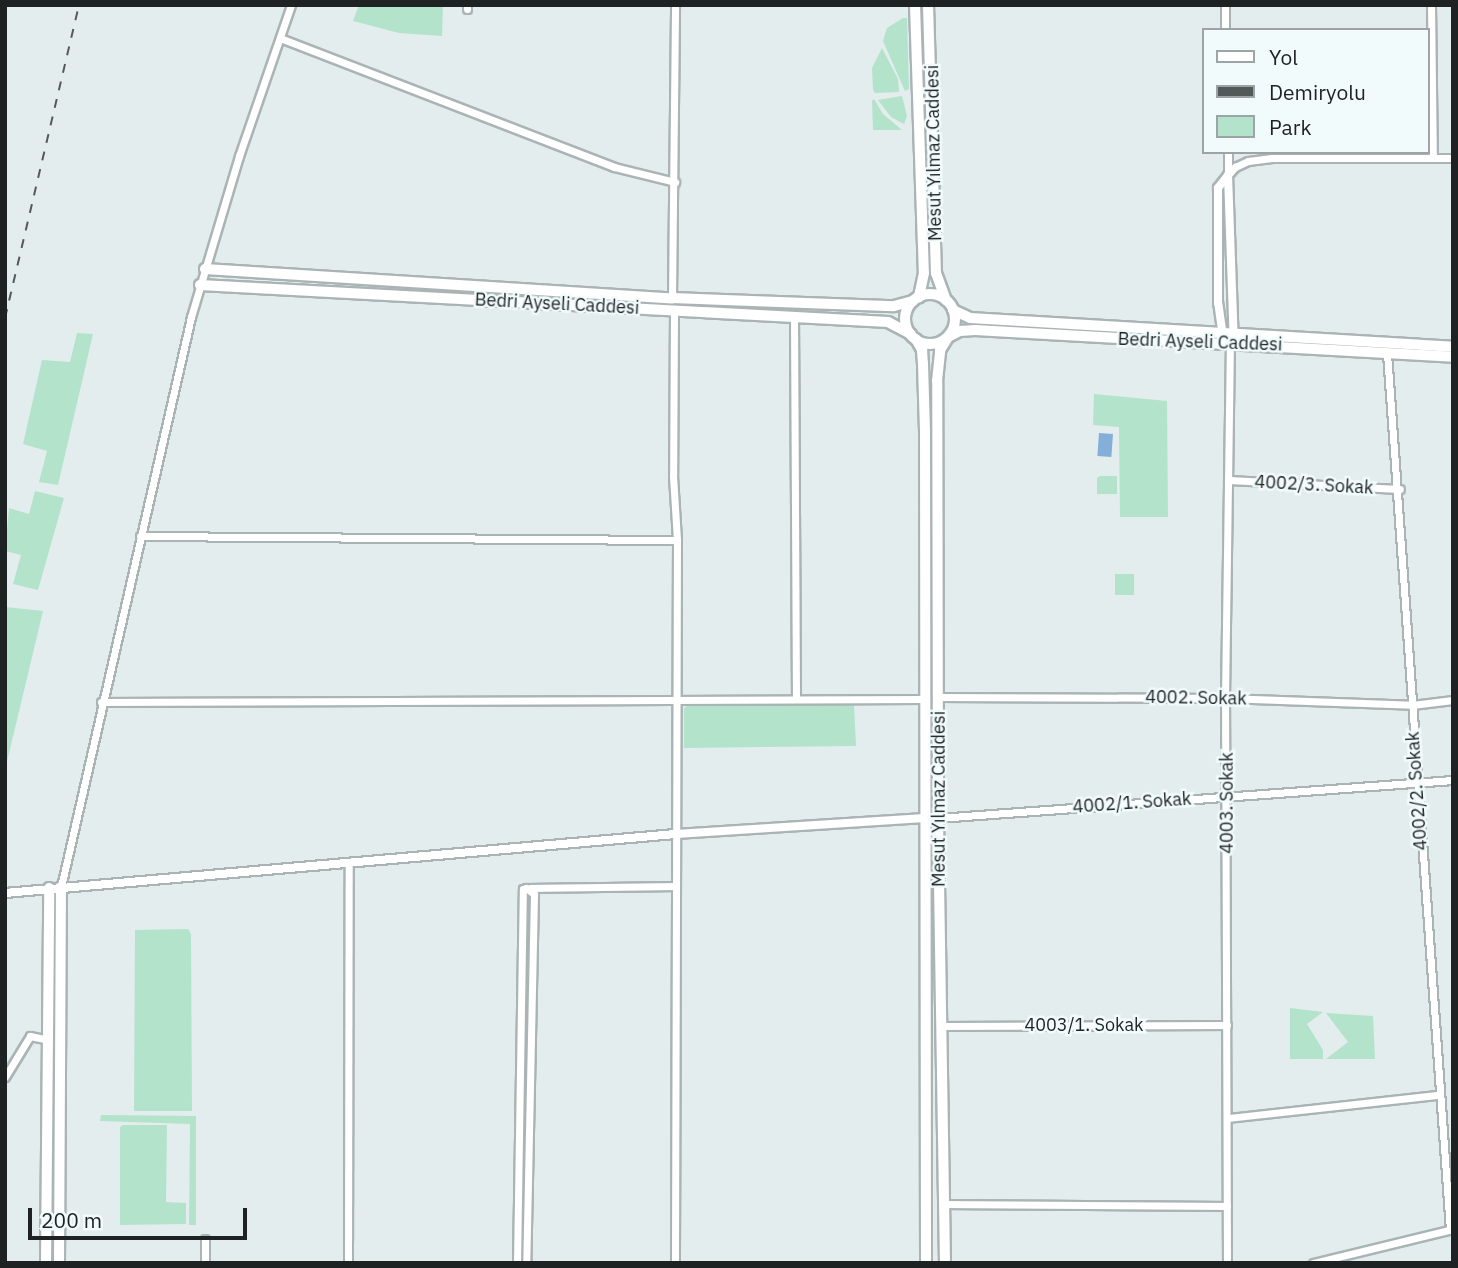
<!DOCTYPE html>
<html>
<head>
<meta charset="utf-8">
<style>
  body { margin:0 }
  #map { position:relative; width:1458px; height:1268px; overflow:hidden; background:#e3edee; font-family:"IBM Plex Sans",sans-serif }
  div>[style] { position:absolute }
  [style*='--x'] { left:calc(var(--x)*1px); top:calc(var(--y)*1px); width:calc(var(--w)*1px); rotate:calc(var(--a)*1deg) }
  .green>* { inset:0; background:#b3e3ca; transform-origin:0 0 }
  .water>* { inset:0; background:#83afd9; transform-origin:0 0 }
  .roads { filter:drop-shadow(2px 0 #abb4b5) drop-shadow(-2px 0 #abb4b5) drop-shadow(0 2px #abb4b5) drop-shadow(0 -2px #abb4b5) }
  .minor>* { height:7px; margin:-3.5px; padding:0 3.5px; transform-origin:3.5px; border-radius:3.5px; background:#fff }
  .tertiary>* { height:8px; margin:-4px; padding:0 4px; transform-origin:4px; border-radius:4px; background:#fff }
  .secondary>* { height:10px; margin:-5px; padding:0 5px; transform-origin:5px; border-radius:5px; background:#fff }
  .secondary>.ring { margin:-5px; padding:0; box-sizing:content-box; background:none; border:10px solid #fff; border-radius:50% }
  .rail>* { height:2px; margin-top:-1px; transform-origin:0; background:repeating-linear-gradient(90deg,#535859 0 9px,transparent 0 18px) }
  span { translate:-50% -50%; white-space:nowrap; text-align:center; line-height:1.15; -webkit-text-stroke:5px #f1fbfc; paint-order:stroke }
  .street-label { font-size:18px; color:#1f2223 }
  .frame { position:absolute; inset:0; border:7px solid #1f2223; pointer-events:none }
  .legend { position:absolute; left:1202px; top:28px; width:228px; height:126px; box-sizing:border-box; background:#f1fbfc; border:2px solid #9da4a5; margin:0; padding:9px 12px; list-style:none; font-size:21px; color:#1f2223 }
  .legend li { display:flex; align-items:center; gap:14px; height:35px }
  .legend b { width:35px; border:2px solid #9da4a5 }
  .scale { position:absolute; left:28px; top:1208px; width:219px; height:32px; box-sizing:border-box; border:4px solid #1f2223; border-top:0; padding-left:9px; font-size:21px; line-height:24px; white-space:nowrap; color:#1f2223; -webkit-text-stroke:5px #f1fbfc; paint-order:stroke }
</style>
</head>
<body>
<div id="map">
  <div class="green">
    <div style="clip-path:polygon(359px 5px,443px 5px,442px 36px,399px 33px,353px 21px)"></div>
    <div style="clip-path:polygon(903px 18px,907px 18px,909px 89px,905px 91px,883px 41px,887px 28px)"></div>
    <div style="clip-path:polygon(882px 48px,898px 79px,899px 92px,875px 93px,873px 90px,872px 68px)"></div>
    <div style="clip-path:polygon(902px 96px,907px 116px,904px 124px,891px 117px,878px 100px)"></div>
    <div style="clip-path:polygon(874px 99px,883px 114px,902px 130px,873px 130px,872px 101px)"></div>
    <div style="clip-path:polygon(77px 333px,93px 334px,58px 485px,39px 482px,47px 451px,23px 444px,42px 360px,70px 362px)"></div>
    <div style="clip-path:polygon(1094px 394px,1167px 401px,1168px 517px,1120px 517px,1119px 427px,1093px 425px)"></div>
    <div style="clip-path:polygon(1100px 476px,1117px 476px,1117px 494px,1097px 494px,1097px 478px)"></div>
    <div style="clip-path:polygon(35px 491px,64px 498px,38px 590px,13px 584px,21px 555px,5px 551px,9px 508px,29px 514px)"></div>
    <div style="left:1115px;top:574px;width:19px;height:21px"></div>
    <div style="clip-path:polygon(5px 607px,43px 611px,5px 770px)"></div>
    <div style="clip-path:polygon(688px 705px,854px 705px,856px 746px,684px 748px,684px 708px)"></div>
    <div style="clip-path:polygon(188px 929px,191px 934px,192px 1111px,134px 1111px,135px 930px)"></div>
    <div style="clip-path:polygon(1290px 1008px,1323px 1012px,1307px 1024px,1323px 1050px,1323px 1059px,1290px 1059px)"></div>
    <div style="clip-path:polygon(1326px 1013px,1373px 1016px,1375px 1059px,1326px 1059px,1348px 1042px)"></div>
    <div style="clip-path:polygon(101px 1115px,196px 1116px,196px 1225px,189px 1225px,190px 1124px,100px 1121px)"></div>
    <div style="clip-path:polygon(123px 1125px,167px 1125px,166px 1202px,186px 1203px,186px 1224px,120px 1225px,120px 1127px)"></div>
  </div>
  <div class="water">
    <div style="left:1099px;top:433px;width:14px;height:23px;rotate:4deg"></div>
  </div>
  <div class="roads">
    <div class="minor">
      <div style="--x:1225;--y:5;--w:25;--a:90"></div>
      <div style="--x:1431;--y:5;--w:153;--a:89.3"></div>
      <div style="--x:467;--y:9;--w:4;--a:-90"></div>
      <div style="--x:280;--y:38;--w:358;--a:21.1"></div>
      <div style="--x:614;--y:167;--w:63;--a:13.8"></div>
      <div style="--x:1228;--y:152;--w:22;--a:90"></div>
      <div style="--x:1228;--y:175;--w:11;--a:-49"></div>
      <div style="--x:1235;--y:167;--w:14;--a:-25"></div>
      <div style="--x:1248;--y:161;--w:24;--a:-7"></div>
      <div style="--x:1272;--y:158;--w:181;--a:0"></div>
      <div style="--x:672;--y:298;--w:293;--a:-89.4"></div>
      <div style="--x:674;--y:311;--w:165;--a:90.3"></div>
      <div style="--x:673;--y:476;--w:64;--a:86.4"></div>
      <div style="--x:677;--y:540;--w:723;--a:90.16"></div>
      <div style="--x:794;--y:318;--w:381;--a:89.7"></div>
      <div style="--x:1387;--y:353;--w:879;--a:85.89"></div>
      <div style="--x:1228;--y:480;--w:172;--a:3"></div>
      <div style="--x:140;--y:536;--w:537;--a:0.43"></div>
      <div style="--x:938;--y:697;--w:287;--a:0.2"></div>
      <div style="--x:1225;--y:698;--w:187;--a:2.1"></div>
      <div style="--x:1412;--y:705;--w:41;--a:-7"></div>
      <div style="--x:101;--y:702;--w:822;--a:-0.21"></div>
      <div style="--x:938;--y:818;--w:516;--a:-4.22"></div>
      <div style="--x:61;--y:887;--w:585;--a:-77.15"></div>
      <div style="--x:191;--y:317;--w:168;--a:-73.4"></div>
      <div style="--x:239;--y:156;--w:160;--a:-71"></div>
      <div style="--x:530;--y:888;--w:146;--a:-0.8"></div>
      <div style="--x:942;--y:1026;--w:285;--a:-0.2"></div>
      <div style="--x:5;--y:1077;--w:48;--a:-58.6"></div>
      <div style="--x:30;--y:1036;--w:19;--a:12"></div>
      <div style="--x:1228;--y:1118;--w:211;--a:-6.3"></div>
      <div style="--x:943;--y:1204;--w:284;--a:0.4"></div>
      <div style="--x:205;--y:1239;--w:24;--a:90"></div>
      <div style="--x:348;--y:1263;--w:401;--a:-89.9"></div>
      <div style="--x:517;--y:1263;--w:374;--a:-89.1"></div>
      <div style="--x:523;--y:889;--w:3;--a:-18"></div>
      <div style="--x:526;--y:888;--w:10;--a:37"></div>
      <div style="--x:534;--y:894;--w:369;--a:91.2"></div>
      <div style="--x:1227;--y:1263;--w:565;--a:-90.2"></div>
      <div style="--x:1225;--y:698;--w:354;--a:-89.2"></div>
      <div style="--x:1313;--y:1263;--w:143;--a:-13.7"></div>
    </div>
    <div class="tertiary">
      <div style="--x:1228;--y:175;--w:169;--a:88"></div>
      <div style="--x:1223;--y:337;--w:34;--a:-98"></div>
      <div style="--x:1218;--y:303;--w:115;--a:-90"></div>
      <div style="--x:1218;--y:188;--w:16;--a:-52"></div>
      <div style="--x:5;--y:893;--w:674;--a:-5.03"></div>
      <div style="--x:676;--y:834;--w:249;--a:-3.7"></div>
    </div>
    <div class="secondary">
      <div style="--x:915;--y:5;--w:268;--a:88.1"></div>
      <div style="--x:924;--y:273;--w:25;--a:102"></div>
      <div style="--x:928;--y:5;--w:268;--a:88.3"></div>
      <div style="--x:936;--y:273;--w:29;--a:70"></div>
      <div style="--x:205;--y:269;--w:468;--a:3.6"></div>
      <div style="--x:672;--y:298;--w:222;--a:2.1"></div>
      <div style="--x:894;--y:306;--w:20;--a:-15"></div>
      <div style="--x:200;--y:285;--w:689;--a:3.08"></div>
      <div style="--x:888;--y:322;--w:26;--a:28"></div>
      <div class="ring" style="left:905px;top:294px;width:40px;height:40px"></div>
      <div style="--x:953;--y:310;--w:19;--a:25"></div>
      <div style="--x:970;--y:318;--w:484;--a:3.4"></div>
      <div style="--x:916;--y:339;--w:13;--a:61"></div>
      <div style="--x:922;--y:350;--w:14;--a:86"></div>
      <div style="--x:923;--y:364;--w:67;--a:88.3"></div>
      <div style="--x:925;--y:431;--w:832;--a:89.93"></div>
      <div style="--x:46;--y:1263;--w:375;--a:-89.5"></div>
      <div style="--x:59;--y:1263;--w:376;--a:-89.7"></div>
      <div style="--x:945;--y:1263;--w:445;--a:-90.9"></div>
      <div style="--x:938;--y:818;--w:437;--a:-90.1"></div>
      <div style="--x:937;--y:381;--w:31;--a:-84"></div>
      <div style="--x:940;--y:350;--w:15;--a:-58"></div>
      <div style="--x:948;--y:337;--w:13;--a:-27"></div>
      <div style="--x:960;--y:331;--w:15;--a:-4"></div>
      <div style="--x:975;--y:330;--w:479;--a:3.2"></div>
    </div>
  </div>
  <div class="rail">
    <div style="--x:5;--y:318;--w:322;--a:-76.7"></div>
  </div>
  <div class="street-label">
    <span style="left:934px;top:153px;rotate:-91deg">Mesut Yılmaz Caddesi</span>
    <span style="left:557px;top:304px;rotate:3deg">Bedri Ayseli Caddesi</span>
    <span style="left:1200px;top:342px;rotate:2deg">Bedri Ayseli Caddesi</span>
    <span style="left:1314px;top:485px;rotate:3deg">4002/3. Sokak</span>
    <span style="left:1196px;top:698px;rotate:1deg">4002. Sokak</span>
    <span style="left:1417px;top:791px;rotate:-94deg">4002/2. Sokak</span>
    <span style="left:939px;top:799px;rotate:-90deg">Mesut Yılmaz Caddesi</span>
    <span style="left:1132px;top:803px;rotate:-4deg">4002/1. Sokak</span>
    <span style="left:1227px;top:803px;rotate:-90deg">4003. Sokak</span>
    <span style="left:1084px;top:1025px">4003/1. Sokak</span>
  </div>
  <div class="frame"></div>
  <ul class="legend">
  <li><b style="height:9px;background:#fff"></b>Yol</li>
  <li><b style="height:9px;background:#535859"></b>Demiryolu</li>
  <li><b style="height:19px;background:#b3e3ca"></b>Park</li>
  </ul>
  <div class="scale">200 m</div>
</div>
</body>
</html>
